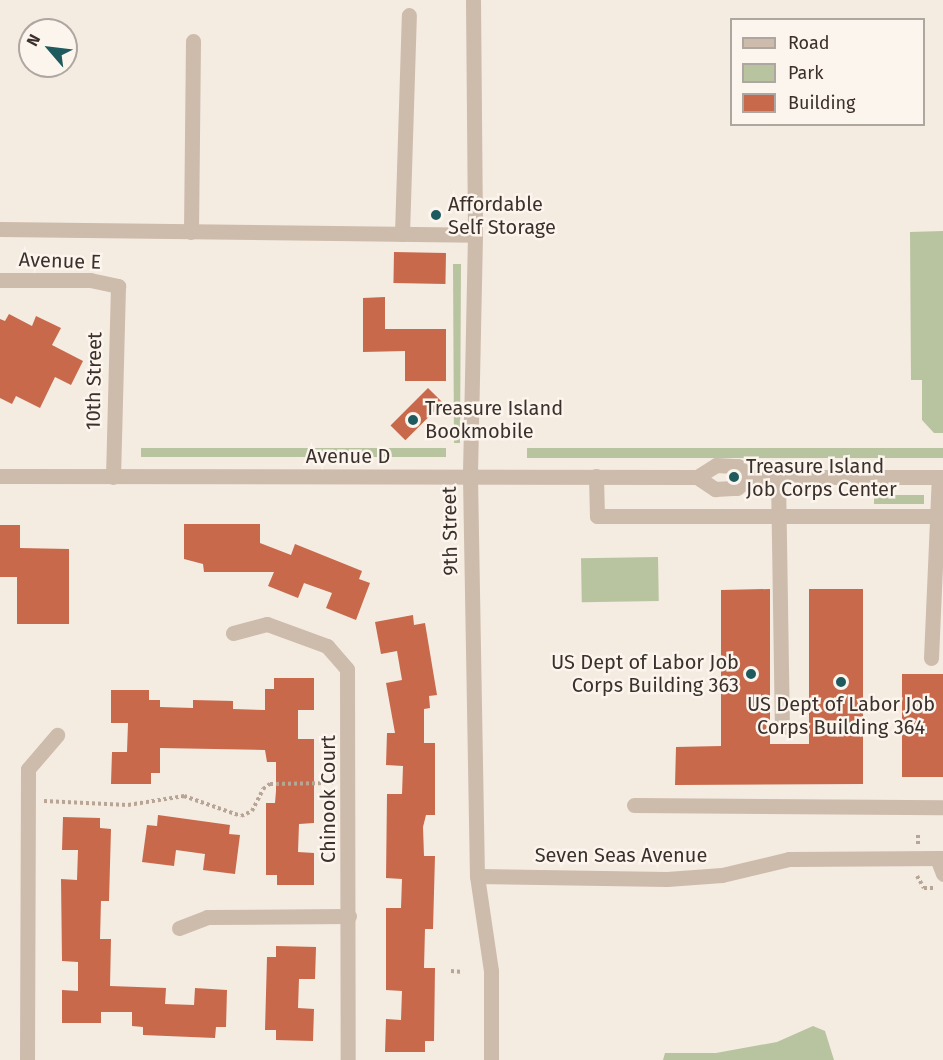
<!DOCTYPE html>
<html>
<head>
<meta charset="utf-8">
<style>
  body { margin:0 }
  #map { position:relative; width:943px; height:1060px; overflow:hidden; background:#f4ebe1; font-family:"Fira Sans",sans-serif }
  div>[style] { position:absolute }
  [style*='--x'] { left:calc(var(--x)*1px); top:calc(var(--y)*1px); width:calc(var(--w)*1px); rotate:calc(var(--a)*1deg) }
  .green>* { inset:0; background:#b8c4a0; transform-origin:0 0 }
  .building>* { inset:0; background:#c8694b; transform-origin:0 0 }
  .path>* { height:4px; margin-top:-2px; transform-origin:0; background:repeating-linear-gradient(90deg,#b9a596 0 3px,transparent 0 6px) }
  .minor>* { height:15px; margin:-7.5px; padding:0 7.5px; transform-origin:7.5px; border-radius:7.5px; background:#cdbbac }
  .dots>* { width:16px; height:16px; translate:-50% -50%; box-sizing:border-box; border:3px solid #fbf5ee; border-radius:50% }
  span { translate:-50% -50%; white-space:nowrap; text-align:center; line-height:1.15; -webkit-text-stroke:5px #fbf5ee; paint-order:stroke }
  .poi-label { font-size:20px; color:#3b302b }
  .left { translate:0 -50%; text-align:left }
  .right { translate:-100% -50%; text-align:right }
  .street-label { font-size:20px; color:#3b302b }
  .legend { position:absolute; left:730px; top:18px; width:195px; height:108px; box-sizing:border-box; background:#fbf5ee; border:2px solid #aea6a0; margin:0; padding:8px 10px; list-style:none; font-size:18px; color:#3b302b }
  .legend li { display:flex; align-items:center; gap:12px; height:30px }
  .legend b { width:30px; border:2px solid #aea6a0 }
  .north { position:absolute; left:18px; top:18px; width:60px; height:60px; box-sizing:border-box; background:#fbf5ee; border:2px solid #aea6a0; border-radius:50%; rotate:298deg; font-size:16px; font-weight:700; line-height:24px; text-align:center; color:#3b302b }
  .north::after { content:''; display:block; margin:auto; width:21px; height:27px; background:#1f5a5e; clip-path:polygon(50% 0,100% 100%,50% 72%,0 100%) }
</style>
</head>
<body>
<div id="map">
  <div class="green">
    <div style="clip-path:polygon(943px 231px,943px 433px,934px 433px,922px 420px,922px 380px,911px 380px,910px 232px)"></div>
    <div style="clip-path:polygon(453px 264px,461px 264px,460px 443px,454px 443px)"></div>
    <div style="left:141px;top:448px;width:305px;height:9px"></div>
    <div style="left:943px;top:448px;width:10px;height:416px;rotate:90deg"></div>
    <div style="left:874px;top:495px;width:50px;height:9px"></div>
    <div style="left:658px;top:557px;width:44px;height:77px;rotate:89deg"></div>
    <div style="clip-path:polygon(813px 1026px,825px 1031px,834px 1060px,663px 1060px,665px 1053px,716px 1053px,777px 1042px)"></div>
  </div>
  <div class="building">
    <div style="left:394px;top:252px;width:52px;height:31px;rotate:1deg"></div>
    <div style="clip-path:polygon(385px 297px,385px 329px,446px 329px,446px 381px,405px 381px,405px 351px,363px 352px,363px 298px)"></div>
    <div style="clip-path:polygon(9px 314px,32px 326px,36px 316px,61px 328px,52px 345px,83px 361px,71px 385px,55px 377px,40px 408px,16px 396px,12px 404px,0 398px,0 319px,5px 321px)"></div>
    <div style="left:428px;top:388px;width:21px;height:53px;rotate:45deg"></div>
    <div style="clip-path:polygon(184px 524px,260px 524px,260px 543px,291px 555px,295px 544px,362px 571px,359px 579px,370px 583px,356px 620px,326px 608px,332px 593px,304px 583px,298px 598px,268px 586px,274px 572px,204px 572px,203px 564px,184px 559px)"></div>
    <div style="clip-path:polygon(0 525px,20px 525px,20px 548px,69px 549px,69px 624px,17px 624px,17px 577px,0 577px)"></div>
    <div style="clip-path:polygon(770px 589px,770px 744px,809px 744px,809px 589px,863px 589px,863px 784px,675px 785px,676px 747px,721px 746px,721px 590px)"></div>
    <div style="clip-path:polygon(413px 615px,414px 625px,425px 623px,437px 695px,429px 696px,430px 708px,424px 709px,424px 743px,435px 743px,435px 815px,426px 815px,423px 827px,424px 856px,435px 856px,433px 929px,425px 929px,424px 968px,435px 968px,434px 1041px,425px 1041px,425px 1052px,385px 1052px,386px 1019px,401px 1020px,402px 991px,386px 990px,386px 908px,401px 908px,402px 879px,386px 878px,387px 794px,402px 794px,403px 766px,386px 765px,387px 733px,395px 733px,386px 683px,402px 680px,397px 651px,381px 654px,375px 622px)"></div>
    <div style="left:902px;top:674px;width:41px;height:103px"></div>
    <div style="clip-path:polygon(274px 678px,314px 678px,314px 710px,298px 710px,298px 739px,314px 739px,314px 823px,299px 824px,298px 852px,314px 853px,314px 885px,277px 885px,277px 875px,266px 875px,266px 803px,275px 803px,276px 791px,276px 762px,267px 762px,265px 750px,160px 748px,160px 773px,151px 773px,151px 784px,111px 784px,112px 752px,127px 752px,128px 723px,111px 723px,111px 690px,149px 690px,149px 700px,160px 700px,160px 707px,193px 708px,193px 700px,233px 701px,233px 709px,265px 710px,265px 689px,274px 689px)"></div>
    <div style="clip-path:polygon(158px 815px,230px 825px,229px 834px,240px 835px,235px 874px,203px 870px,205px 854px,176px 850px,174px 866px,142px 862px,147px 825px,157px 826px)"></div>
    <div style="clip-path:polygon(63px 817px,100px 818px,100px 828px,111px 829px,109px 901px,101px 901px,100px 939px,111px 939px,110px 986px,166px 988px,165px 1004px,194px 1005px,195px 988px,227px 990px,226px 1027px,216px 1027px,215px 1038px,143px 1035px,143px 1027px,132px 1026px,132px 1012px,101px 1012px,101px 1023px,62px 1023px,62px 990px,78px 991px,78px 962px,62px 961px,61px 879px,77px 880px,78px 850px,62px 850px)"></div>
    <div style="clip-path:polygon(276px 946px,316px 947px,315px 979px,299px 979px,298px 1008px,314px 1009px,313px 1041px,276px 1040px,276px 1030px,265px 1030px,267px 957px,276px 957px)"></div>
  </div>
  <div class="path">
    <div style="--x:44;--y:801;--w:84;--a:2.7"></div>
    <div style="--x:128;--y:805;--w:57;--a:-9.1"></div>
    <div style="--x:184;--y:796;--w:60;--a:19.3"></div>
    <div style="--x:241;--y:816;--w:12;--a:-24"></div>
    <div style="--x:252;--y:811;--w:25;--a:-63"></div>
    <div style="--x:263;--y:789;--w:9;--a:-36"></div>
    <div style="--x:270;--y:784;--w:63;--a:-0.9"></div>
    <div style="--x:918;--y:835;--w:9;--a:90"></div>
    <div style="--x:917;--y:876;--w:14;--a:60"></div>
    <div style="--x:924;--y:888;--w:10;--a:0"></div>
    <div style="--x:451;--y:971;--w:12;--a:5"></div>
  </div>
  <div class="minor">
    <div style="--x:473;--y:0;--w:235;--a:89.5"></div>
    <div style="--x:475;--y:235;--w:242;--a:91.2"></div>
    <div style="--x:470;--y:477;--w:399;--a:89"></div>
    <div style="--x:477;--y:876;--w:96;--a:81.6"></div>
    <div style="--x:491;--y:971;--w:89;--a:90"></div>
    <div style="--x:0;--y:229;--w:475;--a:0.7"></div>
    <div style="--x:191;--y:232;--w:191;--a:-89.4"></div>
    <div style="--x:402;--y:234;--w:219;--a:-88.2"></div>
    <div style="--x:0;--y:280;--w:90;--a:0"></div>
    <div style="--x:90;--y:280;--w:29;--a:12"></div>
    <div style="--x:118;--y:286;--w:191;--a:91.5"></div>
    <div style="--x:0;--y:476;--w:697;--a:0.08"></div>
    <div style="--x:697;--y:477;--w:22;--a:34"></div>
    <div style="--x:715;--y:489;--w:22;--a:-3"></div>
    <div style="--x:737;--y:488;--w:17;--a:-40"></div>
    <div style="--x:750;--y:477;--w:193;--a:0"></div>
    <div style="--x:596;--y:476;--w:40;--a:88.6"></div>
    <div style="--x:597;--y:516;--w:346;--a:0"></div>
    <div style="--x:697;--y:477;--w:22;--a:-32"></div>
    <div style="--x:716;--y:465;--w:22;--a:3"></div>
    <div style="--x:738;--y:466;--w:16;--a:43"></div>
    <div style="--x:778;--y:477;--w:251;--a:89.1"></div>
    <div style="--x:233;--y:633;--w:35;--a:-15"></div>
    <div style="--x:267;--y:624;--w:64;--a:20.1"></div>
    <div style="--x:327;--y:646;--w:30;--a:49"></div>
    <div style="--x:347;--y:669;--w:391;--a:89.9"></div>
    <div style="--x:931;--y:658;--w:181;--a:-87.5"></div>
    <div style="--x:634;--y:805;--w:309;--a:0.4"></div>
    <div style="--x:937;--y:858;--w:17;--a:69"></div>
    <div style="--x:477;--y:876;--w:190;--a:0.9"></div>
    <div style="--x:667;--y:879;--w:55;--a:-4.2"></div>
    <div style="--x:722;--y:875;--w:69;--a:-13.4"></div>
    <div style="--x:789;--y:859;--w:154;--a:-0.4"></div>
    <div style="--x:179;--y:928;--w:30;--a:-21"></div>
    <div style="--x:207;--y:917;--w:142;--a:-0.4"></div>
    <div style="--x:27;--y:1060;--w:291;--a:-89.8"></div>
    <div style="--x:28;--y:769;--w:45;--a:-49.5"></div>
  </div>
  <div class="dots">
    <div style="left:436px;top:215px;background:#1f5a5e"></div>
    <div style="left:413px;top:420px;background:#1f5a5e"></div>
    <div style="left:734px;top:477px;background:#1f5a5e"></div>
    <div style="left:751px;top:674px;background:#1f5a5e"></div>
    <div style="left:841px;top:682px;background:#1f5a5e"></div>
  </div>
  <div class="poi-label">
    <span class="left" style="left:448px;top:216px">Affordable<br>Self Storage</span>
    <span class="left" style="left:425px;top:420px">Treasure Island<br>Bookmobile</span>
    <span class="left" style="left:746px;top:478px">Treasure Island<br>Job Corps Center</span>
    <span class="right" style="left:739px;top:674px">US Dept of Labor Job<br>Corps Building 363</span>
    <span style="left:841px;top:716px">US Dept of Labor Job<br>Corps Building 364</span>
  </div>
  <div class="street-label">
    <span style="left:60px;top:261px;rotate:2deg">Avenue E</span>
    <span style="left:94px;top:381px;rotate:-89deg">10th Street</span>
    <span style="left:348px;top:456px">Avenue D</span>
    <span style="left:450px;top:531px;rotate:-91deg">9th Street</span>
    <span style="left:328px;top:799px;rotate:-90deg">Chinook Court</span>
    <span style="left:621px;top:855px">Seven Seas Avenue</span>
  </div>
  <ul class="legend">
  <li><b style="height:8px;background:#cdbbac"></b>Road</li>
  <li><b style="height:16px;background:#b8c4a0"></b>Park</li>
  <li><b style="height:16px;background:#c8694b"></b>Building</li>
  </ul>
  <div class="north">N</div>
</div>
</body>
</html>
